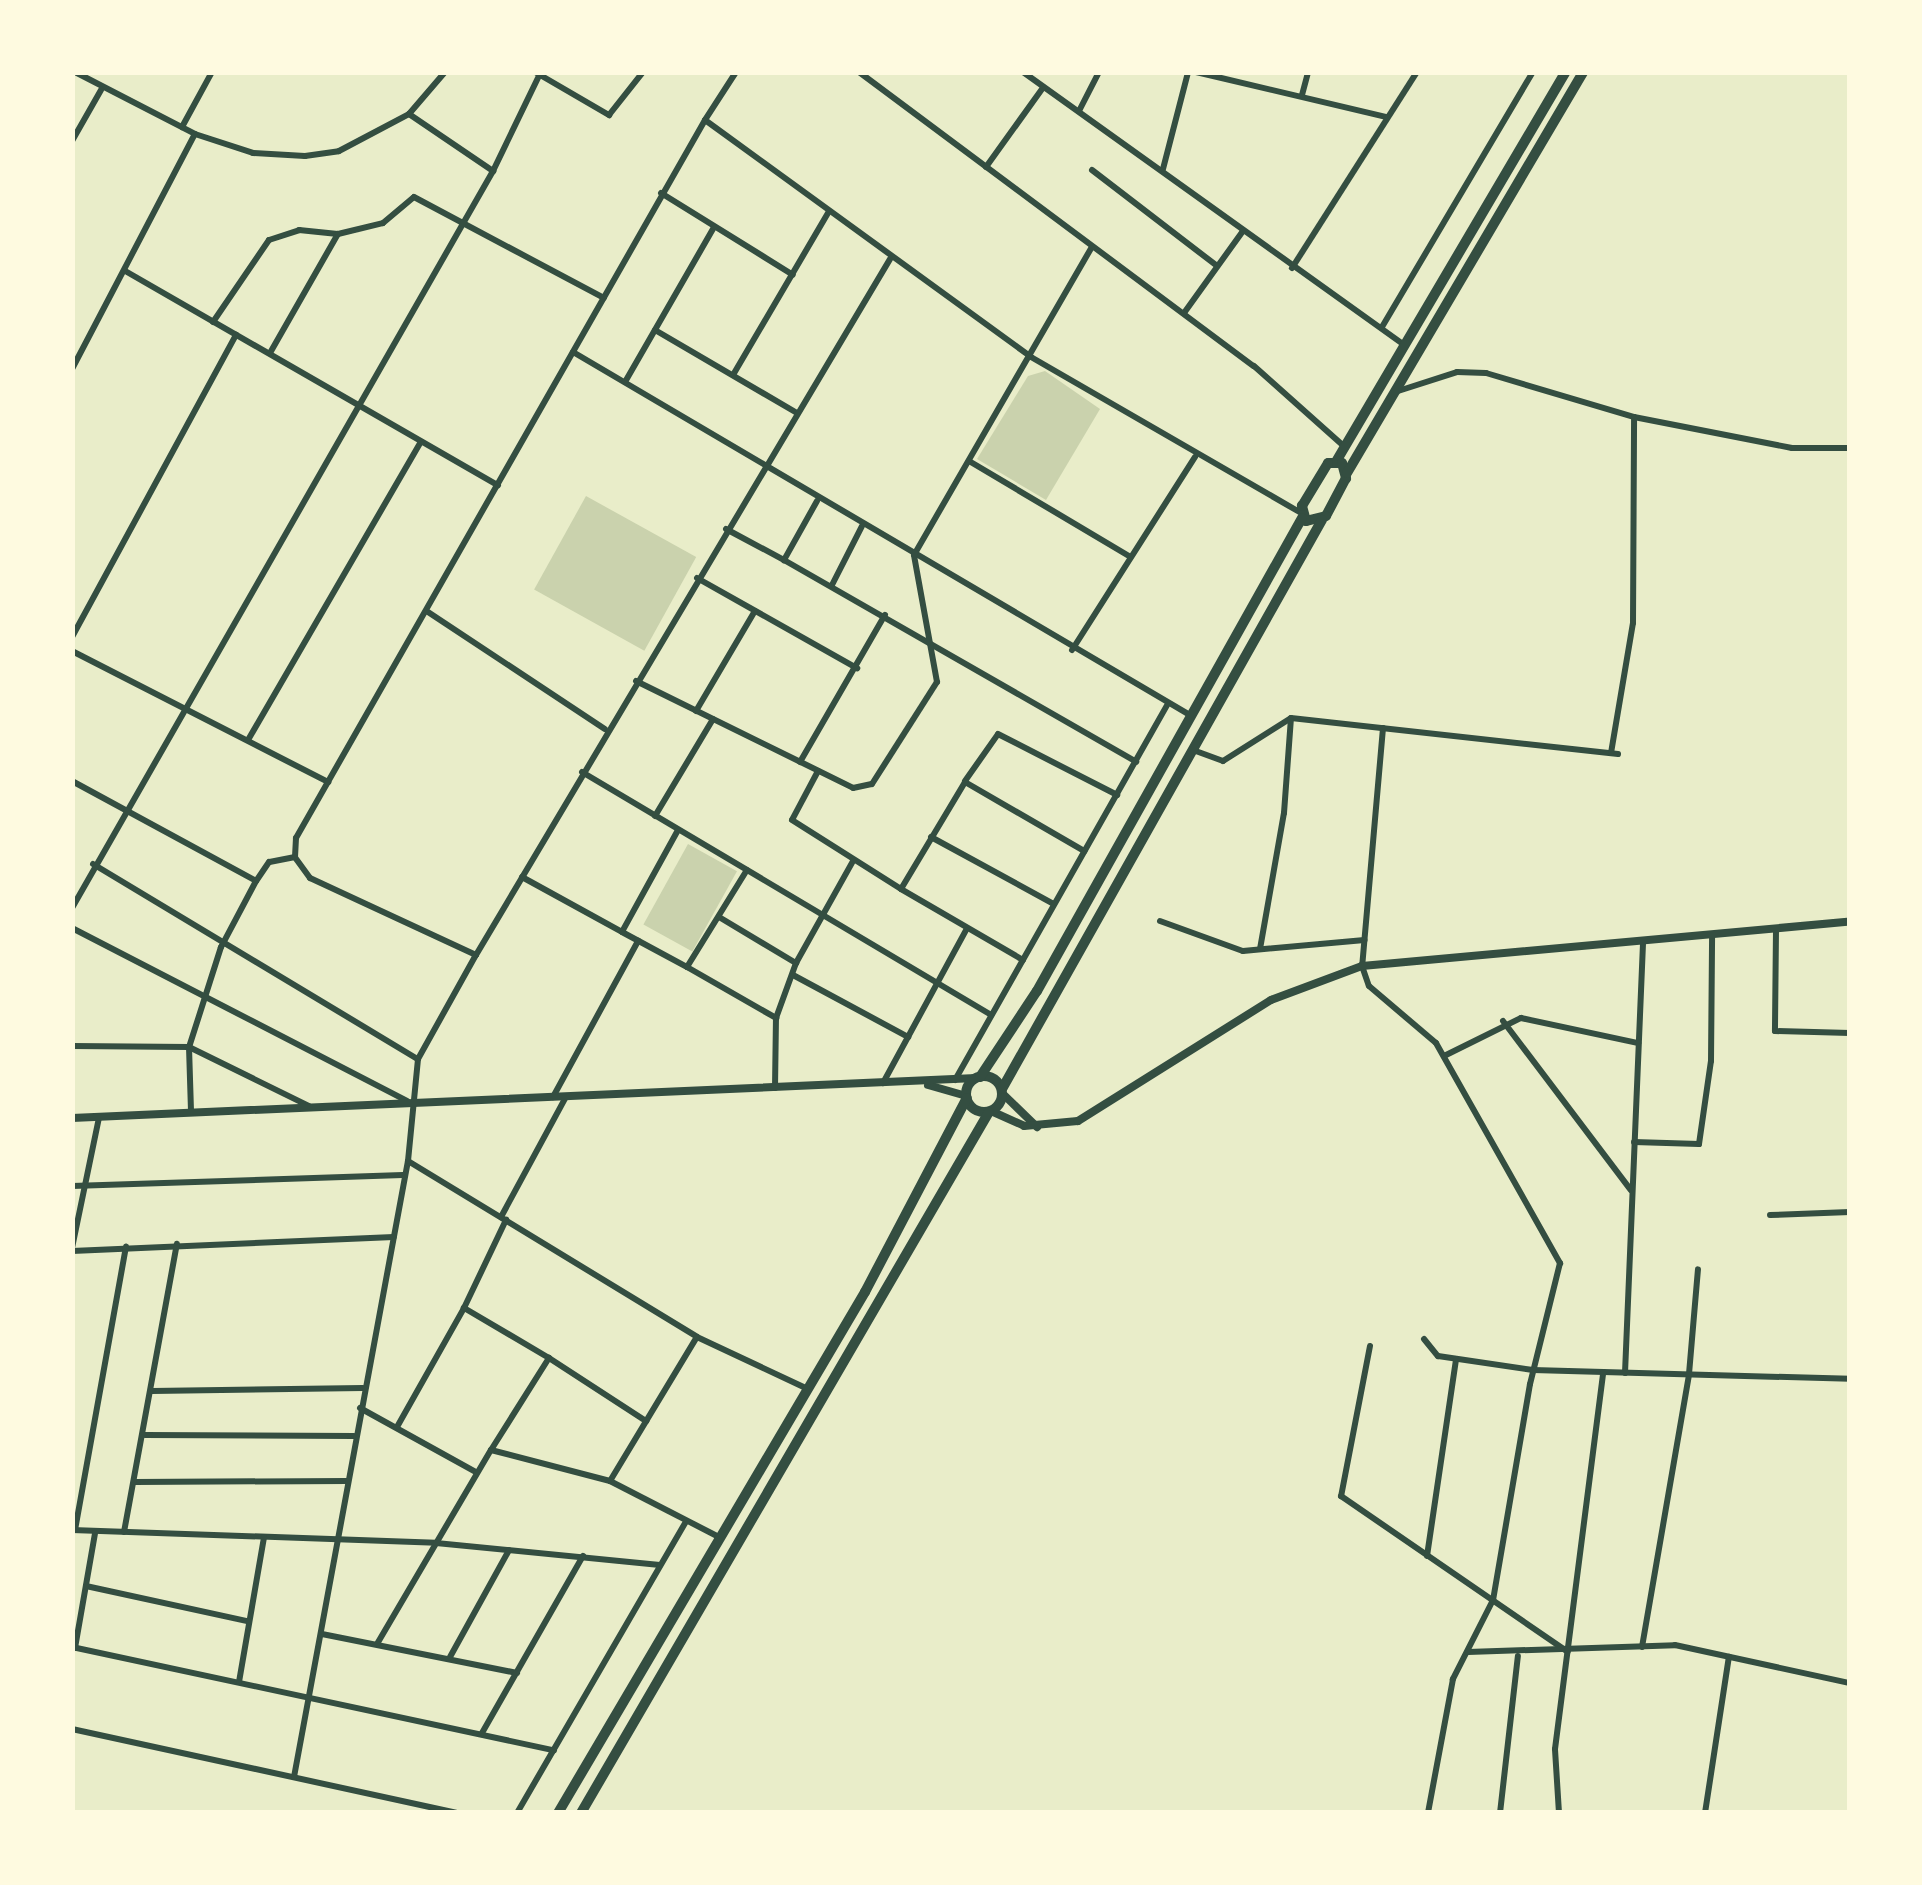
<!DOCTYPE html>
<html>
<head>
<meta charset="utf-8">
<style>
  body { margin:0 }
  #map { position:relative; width:1922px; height:1885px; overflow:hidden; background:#e9edc9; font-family:"Noto Serif",serif }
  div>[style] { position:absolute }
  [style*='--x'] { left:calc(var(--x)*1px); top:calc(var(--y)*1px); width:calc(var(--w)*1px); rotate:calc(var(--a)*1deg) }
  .green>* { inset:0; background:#cad2ad; transform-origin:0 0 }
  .minor>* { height:6px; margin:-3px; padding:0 3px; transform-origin:3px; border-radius:3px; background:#344e41 }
  .tertiary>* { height:8px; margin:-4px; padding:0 4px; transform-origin:4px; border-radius:4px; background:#344e41 }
  .trunk>* { height:10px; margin:-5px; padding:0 5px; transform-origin:5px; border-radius:5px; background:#344e41 }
  .trunk>.ring { margin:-5px; padding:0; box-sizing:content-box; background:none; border:10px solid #344e41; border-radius:50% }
  span { translate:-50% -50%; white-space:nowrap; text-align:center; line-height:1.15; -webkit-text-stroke:12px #fefae0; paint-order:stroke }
  .frame { position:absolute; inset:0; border:75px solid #fefae0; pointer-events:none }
</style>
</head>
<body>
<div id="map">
  <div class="green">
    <div style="clip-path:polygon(1045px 371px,1100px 409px,1046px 500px,977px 459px,1028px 376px)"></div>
    <div style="left:586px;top:496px;width:126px;height:107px;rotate:29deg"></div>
    <div style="left:688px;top:844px;width:56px;height:92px;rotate:29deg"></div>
  </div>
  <div class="minor">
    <div style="--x:75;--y:72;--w:135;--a:27.3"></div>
    <div style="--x:195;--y:134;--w:61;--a:18.1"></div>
    <div style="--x:253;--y:153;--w:52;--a:3.3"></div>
    <div style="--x:305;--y:156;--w:34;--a:-8"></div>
    <div style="--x:339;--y:151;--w:79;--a:-27.9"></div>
    <div style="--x:409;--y:114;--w:55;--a:-49.4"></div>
    <div style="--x:535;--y:72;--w:86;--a:30.2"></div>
    <div style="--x:609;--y:115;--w:55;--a:-51.7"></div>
    <div style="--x:736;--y:72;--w:57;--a:122.9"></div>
    <div style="--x:705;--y:120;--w:403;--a:36"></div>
    <div style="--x:1031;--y:357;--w:310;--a:30"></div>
    <div style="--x:859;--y:72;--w:492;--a:36.7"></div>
    <div style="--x:1254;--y:366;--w:122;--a:41.7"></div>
    <div style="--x:1023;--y:72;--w:470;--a:35.6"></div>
    <div style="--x:1196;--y:72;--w:196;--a:13.3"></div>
    <div style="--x:1302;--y:95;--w:24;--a:-75"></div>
    <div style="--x:1079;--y:111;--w:44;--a:-62.9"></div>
    <div style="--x:409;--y:114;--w:102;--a:34.2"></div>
    <div style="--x:182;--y:127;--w:63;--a:-61.4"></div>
    <div style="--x:72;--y:141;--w:59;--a:-60.4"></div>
    <div style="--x:986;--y:167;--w:96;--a:-54.3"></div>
    <div style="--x:1163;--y:169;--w:100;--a:-75.5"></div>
    <div style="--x:1092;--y:170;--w:156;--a:37.5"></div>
    <div style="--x:661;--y:193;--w:155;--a:31.8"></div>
    <div style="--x:1292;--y:268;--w:232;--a:-57.5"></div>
    <div style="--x:127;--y:272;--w:428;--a:29.9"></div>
    <div style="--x:1184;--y:313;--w:101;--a:-54.3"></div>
    <div style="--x:213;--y:322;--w:99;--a:-55.7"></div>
    <div style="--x:269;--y:240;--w:32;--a:-18"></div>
    <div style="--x:299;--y:230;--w:39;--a:6"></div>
    <div style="--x:1382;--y:327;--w:296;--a:-59.4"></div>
    <div style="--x:655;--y:330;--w:164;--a:30.3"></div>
    <div style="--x:573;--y:352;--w:716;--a:30.47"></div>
    <div style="--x:270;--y:353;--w:137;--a:-60.3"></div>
    <div style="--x:338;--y:234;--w:46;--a:-13.7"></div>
    <div style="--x:383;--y:223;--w:40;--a:-40"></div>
    <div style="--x:414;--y:197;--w:215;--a:28"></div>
    <div style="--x:72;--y:369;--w:265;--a:-62.4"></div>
    <div style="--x:733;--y:375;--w:188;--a:-59.6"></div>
    <div style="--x:625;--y:382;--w:179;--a:-60.1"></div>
    <div style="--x:1395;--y:392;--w:65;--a:-17.9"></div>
    <div style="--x:1457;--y:372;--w:29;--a:2"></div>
    <div style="--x:1486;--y:373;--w:154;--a:16.6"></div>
    <div style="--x:1634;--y:417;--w:161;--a:11.1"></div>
    <div style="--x:1792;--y:448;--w:58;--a:0"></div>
    <div style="--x:969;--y:461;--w:186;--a:30.7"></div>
    <div style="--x:817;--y:501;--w:68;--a:119.2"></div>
    <div style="--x:784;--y:560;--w:406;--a:29.8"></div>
    <div style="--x:726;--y:529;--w:66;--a:28.1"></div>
    <div style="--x:697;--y:578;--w:184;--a:29.4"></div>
    <div style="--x:832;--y:585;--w:66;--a:-63"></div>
    <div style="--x:428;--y:612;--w:212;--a:33.5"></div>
    <div style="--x:72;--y:637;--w:344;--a:-61.5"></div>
    <div style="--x:1072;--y:650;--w:229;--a:-57.5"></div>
    <div style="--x:72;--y:651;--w:288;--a:27.1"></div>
    <div style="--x:636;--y:681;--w:242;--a:26.2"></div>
    <div style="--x:853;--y:788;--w:19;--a:-12"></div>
    <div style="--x:872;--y:784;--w:121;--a:-57.5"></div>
    <div style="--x:937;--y:682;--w:129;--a:-100.3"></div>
    <div style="--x:914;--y:555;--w:354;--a:-60"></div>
    <div style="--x:696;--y:711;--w:116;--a:-59.5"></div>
    <div style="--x:1383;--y:728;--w:239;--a:95"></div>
    <div style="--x:1362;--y:966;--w:21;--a:71"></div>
    <div style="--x:1369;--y:986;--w:88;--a:40.4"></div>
    <div style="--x:1436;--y:1043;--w:253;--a:60.6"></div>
    <div style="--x:1560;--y:1263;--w:125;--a:103.9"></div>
    <div style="--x:1530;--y:1384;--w:219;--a:99.7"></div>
    <div style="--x:1493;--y:1600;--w:89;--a:116.9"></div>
    <div style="--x:1453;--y:1679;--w:136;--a:100.6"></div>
    <div style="--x:248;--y:740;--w:345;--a:-59.9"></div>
    <div style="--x:1193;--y:750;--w:32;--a:20"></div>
    <div style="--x:1223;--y:761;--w:80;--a:-32.3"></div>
    <div style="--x:1291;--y:718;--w:329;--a:6.3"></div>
    <div style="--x:1611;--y:753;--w:132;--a:-80.4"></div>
    <div style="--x:1633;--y:623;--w:206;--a:-89.7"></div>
    <div style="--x:800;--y:762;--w:170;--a:-60"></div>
    <div style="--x:818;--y:771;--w:55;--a:118"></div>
    <div style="--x:792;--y:820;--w:129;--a:32.3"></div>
    <div style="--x:582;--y:772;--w:476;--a:30.7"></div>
    <div style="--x:72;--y:781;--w:209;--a:28.5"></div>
    <div style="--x:965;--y:781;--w:57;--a:-54.9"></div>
    <div style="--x:998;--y:734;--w:134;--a:27.1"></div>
    <div style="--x:655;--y:816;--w:113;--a:-59.1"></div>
    <div style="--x:678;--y:830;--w:116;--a:118.8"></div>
    <div style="--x:622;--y:932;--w:74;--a:28.3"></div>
    <div style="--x:687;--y:967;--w:114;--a:-58.3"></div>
    <div style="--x:931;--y:837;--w:140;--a:28.6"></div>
    <div style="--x:295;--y:857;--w:26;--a:169"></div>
    <div style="--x:269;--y:862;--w:23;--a:124"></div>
    <div style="--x:256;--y:881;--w:75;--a:117.9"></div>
    <div style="--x:221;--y:947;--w:105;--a:107.7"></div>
    <div style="--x:189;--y:1047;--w:134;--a:26.2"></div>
    <div style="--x:93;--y:864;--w:379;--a:31"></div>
    <div style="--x:522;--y:877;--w:114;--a:28.8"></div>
    <div style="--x:72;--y:908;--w:849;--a:-60.26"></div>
    <div style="--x:493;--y:171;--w:106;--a:-64.2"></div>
    <div style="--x:719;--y:917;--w:90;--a:30.9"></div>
    <div style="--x:1160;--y:921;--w:88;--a:19.9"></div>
    <div style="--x:1243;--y:951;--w:122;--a:-5.2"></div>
    <div style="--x:72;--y:928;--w:377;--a:27.3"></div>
    <div style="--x:1776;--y:930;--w:101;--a:90.6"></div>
    <div style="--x:1775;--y:1031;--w:75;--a:1.5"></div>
    <div style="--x:1260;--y:949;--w:138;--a:-80"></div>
    <div style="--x:1284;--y:813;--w:95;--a:-85.8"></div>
    <div style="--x:476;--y:955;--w:810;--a:-59.25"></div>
    <div style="--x:1023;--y:960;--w:141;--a:-149.8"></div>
    <div style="--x:901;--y:889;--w:125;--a:-59.1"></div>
    <div style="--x:965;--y:782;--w:138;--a:30.1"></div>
    <div style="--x:687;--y:967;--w:103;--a:29.8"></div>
    <div style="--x:793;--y:975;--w:131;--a:28.3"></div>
    <div style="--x:1503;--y:1021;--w:212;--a:52.9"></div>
    <div style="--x:72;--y:1046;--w:117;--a:0.5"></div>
    <div style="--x:189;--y:1047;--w:65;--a:88.2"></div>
    <div style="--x:1444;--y:1056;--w:86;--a:-26.3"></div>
    <div style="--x:1521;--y:1018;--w:120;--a:12.1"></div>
    <div style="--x:955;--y:1080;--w:433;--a:-60.5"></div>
    <div style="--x:883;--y:1083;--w:174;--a:-61.5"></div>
    <div style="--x:775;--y:1088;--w:70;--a:-89.2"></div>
    <div style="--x:776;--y:1018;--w:59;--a:-70"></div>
    <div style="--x:796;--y:963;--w:117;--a:-60.8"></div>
    <div style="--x:553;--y:1097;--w:178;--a:-61.4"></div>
    <div style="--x:1634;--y:1142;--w:65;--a:1.8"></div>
    <div style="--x:1699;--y:1144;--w:84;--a:-81.8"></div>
    <div style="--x:1711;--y:1061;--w:124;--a:-89.5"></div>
    <div style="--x:408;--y:1161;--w:338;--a:31.3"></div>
    <div style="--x:697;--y:1337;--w:123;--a:25.1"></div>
    <div style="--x:72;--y:1186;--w:331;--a:-1.9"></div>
    <div style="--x:1770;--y:1215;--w:80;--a:-2.1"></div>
    <div style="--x:501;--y:1217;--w:136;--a:-61.6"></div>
    <div style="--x:72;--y:1248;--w:133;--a:-78.3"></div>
    <div style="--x:72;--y:1251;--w:322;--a:-2.5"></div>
    <div style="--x:1424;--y:1339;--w:22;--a:51"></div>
    <div style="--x:1438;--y:1356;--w:96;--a:8.4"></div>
    <div style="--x:1533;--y:1370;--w:317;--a:1.6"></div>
    <div style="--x:1370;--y:1346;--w:153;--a:100.9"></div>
    <div style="--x:1341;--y:1496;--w:275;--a:34.5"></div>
    <div style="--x:549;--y:1358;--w:116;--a:33"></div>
    <div style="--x:1625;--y:1373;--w:429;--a:-87.6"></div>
    <div style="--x:152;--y:1391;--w:211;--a:-0.8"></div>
    <div style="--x:360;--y:1408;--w:132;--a:28.9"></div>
    <div style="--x:397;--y:1427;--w:137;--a:-60.6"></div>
    <div style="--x:145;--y:1435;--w:209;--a:0.3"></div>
    <div style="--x:491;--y:1450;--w:109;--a:-57.8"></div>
    <div style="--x:549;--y:1358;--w:99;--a:-149.5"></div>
    <div style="--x:464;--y:1308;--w:98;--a:-64.5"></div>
    <div style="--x:610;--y:1481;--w:168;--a:-58.9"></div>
    <div style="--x:135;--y:1482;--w:212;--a:-0.3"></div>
    <div style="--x:72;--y:1530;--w:364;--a:2"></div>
    <div style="--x:436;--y:1543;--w:225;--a:5.6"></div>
    <div style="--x:75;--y:1530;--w:288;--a:-79.8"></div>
    <div style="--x:124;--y:1532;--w:293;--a:-79.6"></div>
    <div style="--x:1427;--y:1556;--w:199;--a:-81.6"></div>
    <div style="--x:86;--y:1586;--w:165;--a:12.3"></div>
    <div style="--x:322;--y:1634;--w:199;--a:11.3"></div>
    <div style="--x:377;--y:1644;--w:225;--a:-59.6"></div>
    <div style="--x:491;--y:1450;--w:123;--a:14.6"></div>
    <div style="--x:610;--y:1481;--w:123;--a:27.2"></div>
    <div style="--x:72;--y:1647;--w:493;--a:12.1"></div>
    <div style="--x:1642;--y:1647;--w:277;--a:-80.2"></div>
    <div style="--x:1689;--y:1374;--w:105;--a:-85.1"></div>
    <div style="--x:75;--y:1648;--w:117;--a:-80.1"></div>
    <div style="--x:1468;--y:1652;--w:207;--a:-1.9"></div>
    <div style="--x:1675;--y:1645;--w:179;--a:12.3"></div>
    <div style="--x:450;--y:1657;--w:122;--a:-61.1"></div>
    <div style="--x:239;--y:1682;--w:147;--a:-80.2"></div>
    <div style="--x:72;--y:1729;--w:393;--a:12.3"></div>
    <div style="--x:482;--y:1733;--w:204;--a:-60.3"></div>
    <div style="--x:294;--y:1777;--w:626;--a:-79.52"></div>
    <div style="--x:408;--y:1161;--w:102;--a:-84.4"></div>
    <div style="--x:418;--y:1059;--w:119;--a:-60.9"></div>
    <div style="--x:476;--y:955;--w:183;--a:-155.1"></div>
    <div style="--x:310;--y:878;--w:26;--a:-126"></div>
    <div style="--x:295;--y:857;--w:19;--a:-87"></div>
    <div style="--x:296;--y:838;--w:826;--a:-60.33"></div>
    <div style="--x:517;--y:1813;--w:337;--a:-59.9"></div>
    <div style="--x:1500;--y:1813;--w:158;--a:-83.5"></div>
    <div style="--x:1559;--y:1813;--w:64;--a:-93.6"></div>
    <div style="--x:1555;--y:1749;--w:380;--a:-82.7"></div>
    <div style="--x:1705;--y:1813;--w:158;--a:-81.3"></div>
  </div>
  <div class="tertiary">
    <div style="--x:928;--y:1085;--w:40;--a:16"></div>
    <div style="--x:1002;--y:1093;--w:49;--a:44.2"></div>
    <div style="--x:991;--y:1111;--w:36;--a:24"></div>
    <div style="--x:1024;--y:1126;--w:54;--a:-5.3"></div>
    <div style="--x:1078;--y:1121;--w:228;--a:-32.1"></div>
    <div style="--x:1271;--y:1000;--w:97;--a:-20.5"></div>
    <div style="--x:1362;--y:966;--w:490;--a:-5.2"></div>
    <div style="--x:72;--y:1118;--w:905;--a:-2.53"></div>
  </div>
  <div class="trunk">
    <div style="--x:1337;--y:460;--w:451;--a:-59.5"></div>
    <div style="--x:1328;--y:463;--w:14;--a:0"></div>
    <div style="--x:1342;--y:463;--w:16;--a:75"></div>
    <div style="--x:1346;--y:478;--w:43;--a:117.8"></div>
    <div style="--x:1326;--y:516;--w:21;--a:166"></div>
    <div style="--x:1306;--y:521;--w:16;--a:-105"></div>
    <div style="--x:1302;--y:506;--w:50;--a:-58.8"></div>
    <div style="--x:1347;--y:473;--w:465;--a:-59.5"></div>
    <div class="ring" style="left:966px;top:1076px;width:26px;height:26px"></div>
    <div style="--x:980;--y:1077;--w:103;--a:-56.5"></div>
    <div style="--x:1037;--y:991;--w:542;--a:-60.74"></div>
    <div style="--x:1002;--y:1089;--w:653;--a:-60.65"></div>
    <div style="--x:558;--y:1813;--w:605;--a:-59.49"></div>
    <div style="--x:865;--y:1292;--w:219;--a:-62.3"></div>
    <div style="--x:581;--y:1813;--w:811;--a:-59.8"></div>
  </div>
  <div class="frame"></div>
</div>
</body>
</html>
